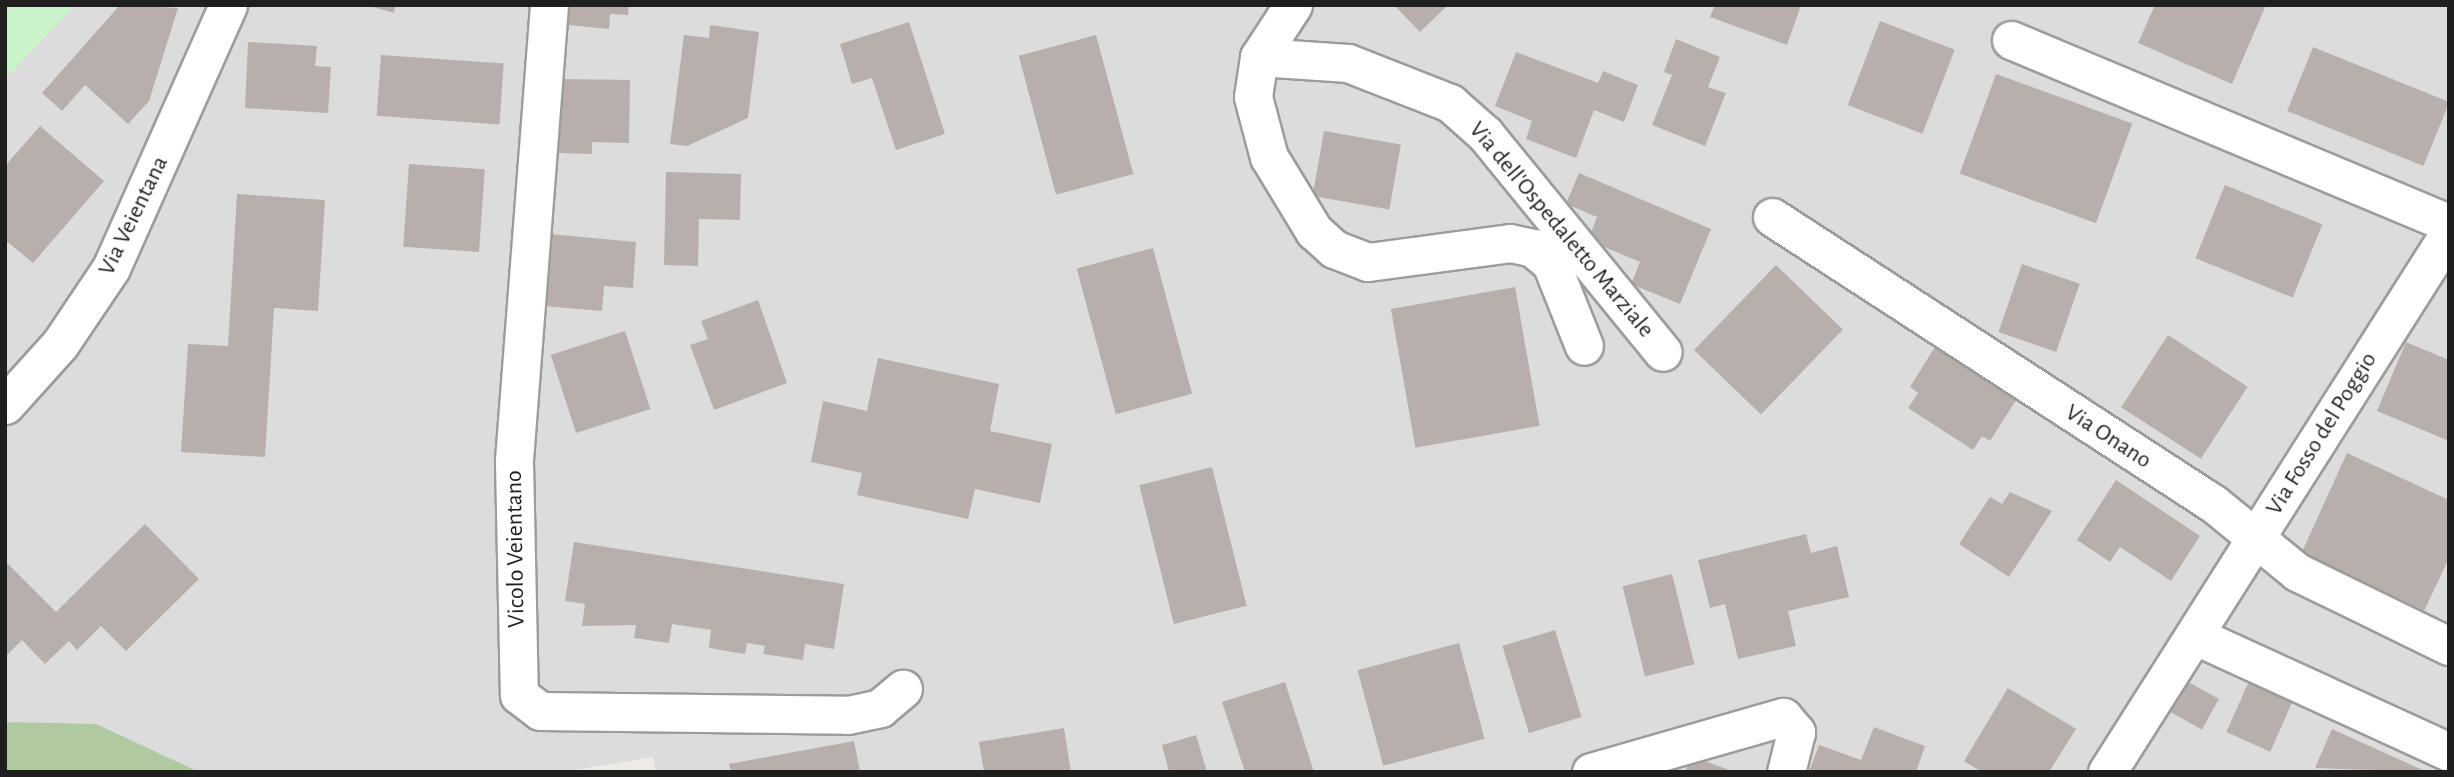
<!DOCTYPE html>
<html>
<head>
<meta charset="utf-8">
<style>
  body { margin:0 }
  #map { position:relative; width:2454px; height:777px; overflow:hidden; background:#eeebe6; font-family:"Alegreya Sans",sans-serif }
  div>[style] { position:absolute }
  [style*='--x'] { left:calc(var(--x)*1px); top:calc(var(--y)*1px); width:calc(var(--w)*1px); rotate:calc(var(--a)*1deg) }
  .residential>* { inset:0; background:#dddcdc }
  .forest>* { inset:0; background:#b1c9a0 }
  .park>* { inset:0; background:#cbf3c9 }
  .building>* { inset:0; background:#b7afac; transform-origin:0 0 }
  .roads { filter:drop-shadow(2px 0 #9c9c9c) drop-shadow(-2px 0 #9c9c9c) drop-shadow(0 2px #9c9c9c) drop-shadow(0 -2px #9c9c9c) }
  .street>* { height:37px; margin:-18.5px; padding:0 18.5px; transform-origin:18.5px; border-radius:18.5px; background:#fff }
  span { translate:-50% -50%; white-space:nowrap; text-align:center; line-height:1.15; -webkit-text-stroke:5px #fff; paint-order:stroke }
  .street-label { font-size:24px; color:#1f1f1f }
  .frame { position:absolute; inset:0; border:7px solid #1f1f1f; pointer-events:none }
</style>
</head>
<body>
<div id="map">
  <div class="residential">
    <div style="clip-path:polygon(76px 5px,2449px 5px,2449px 772px,656px 772px,653px 757px,564px 772px,5px 772px,5px 78px)"></div>
  </div>
  <div class="forest">
    <div style="clip-path:polygon(5px 722px,96px 724px,199px 772px,5px 772px)"></div>
  </div>
  <div class="park">
    <div style="clip-path:polygon(5px 5px,76px 5px,5px 78px)"></div>
  </div>
  <div class="building">
    <div style="clip-path:polygon(120px 5px,178px 8px,149px 101px,128px 124px,85px 85px,62px 111px,42px 93px)"></div>
    <div style="clip-path:polygon(366px 5px,395px 5px,394px 13px)"></div>
    <div style="clip-path:polygon(560px 5px,629px 5px,628px 15px,610px 14px,609px 29px,559px 24px)"></div>
    <div style="clip-path:polygon(1394px 5px,1448px 5px,1420px 32px)"></div>
    <div style="clip-path:polygon(1715px 5px,1801px 5px,1787px 45px,1710px 17px)"></div>
    <div style="clip-path:polygon(2155px 5px,2266px 5px,2232px 84px,2138px 43px)"></div>
    <div style="left:1880px;top:21px;width:80px;height:90px;rotate:21deg"></div>
    <div style="clip-path:polygon(909px 22px,945px 134px,896px 150px,872px 78px,852px 84px,840px 44px)"></div>
    <div style="clip-path:polygon(710px 25px,759px 32px,748px 118px,687px 146px,670px 144px,684px 35px,709px 38px)"></div>
    <div style="left:1096px;top:35px;width:144px;height:80px;rotate:75deg"></div>
    <div style="clip-path:polygon(1676px 39px,1720px 57px,1708px 87px,1726px 93px,1705px 146px,1652px 125px,1672px 75px,1664px 72px)"></div>
    <div style="clip-path:polygon(248px 42px,317px 46px,315px 66px,331px 67px,328px 113px,245px 108px)"></div>
    <div style="left:2313px;top:47px;width:147px;height:69px;rotate:22deg"></div>
    <div style="clip-path:polygon(1516px 52px,1598px 83px,1603px 71px,1638px 85px,1624px 122px,1594px 110px,1576px 158px,1526px 139px,1532px 121px,1495px 106px)"></div>
    <div style="left:381px;top:55px;width:123px;height:61px;rotate:4deg"></div>
    <div style="left:1996px;top:74px;width:145px;height:106px;rotate:20deg"></div>
    <div style="clip-path:polygon(560px 79px,630px 80px,629px 143px,592px 142px,592px 154px,559px 153px)"></div>
    <div style="clip-path:polygon(40px 126px,104px 181px,33px 263px,5px 240px,5px 166px)"></div>
    <div style="left:1324px;top:131px;width:78px;height:66px;rotate:10deg"></div>
    <div style="left:409px;top:164px;width:76px;height:83px;rotate:4deg"></div>
    <div style="clip-path:polygon(666px 172px,741px 174px,740px 220px,699px 219px,698px 266px,664px 265px)"></div>
    <div style="clip-path:polygon(1579px 173px,1711px 229px,1680px 304px,1631px 284px,1640px 262px,1588px 240px,1597px 217px,1566px 204px)"></div>
    <div style="left:2225px;top:185px;width:105px;height:79px;rotate:22deg"></div>
    <div style="clip-path:polygon(237px 194px,325px 200px,318px 311px,274px 308px,265px 457px,181px 452px,188px 344px,228px 346px)"></div>
    <div style="clip-path:polygon(550px 234px,636px 242px,633px 288px,604px 286px,602px 311px,544px 306px)"></div>
    <div style="left:1153px;top:248px;width:151px;height:79px;rotate:75deg"></div>
    <div style="left:2022px;top:264px;width:61px;height:72px;rotate:19deg"></div>
    <div style="left:1776px;top:265px;width:93px;height:118px;rotate:44deg"></div>
    <div style="left:1515px;top:287px;width:141px;height:126px;rotate:80deg"></div>
    <div style="clip-path:polygon(758px 300px,787px 383px,714px 410px,690px 345px,708px 339px,701px 321px)"></div>
    <div style="left:625px;top:331px;width:82px;height:78px;rotate:72deg"></div>
    <div style="left:2168px;top:335px;width:95px;height:86px;rotate:33deg"></div>
    <div style="clip-path:polygon(2406px 342px,2449px 360px,2449px 441px,2377px 411px)"></div>
    <div style="clip-path:polygon(1935px 347px,2016px 400px,1990px 441px,1982px 436px,1973px 450px,1908px 408px,1918px 393px,1910px 387px)"></div>
    <div style="clip-path:polygon(878px 358px,999px 384px,990px 431px,1052px 444px,1040px 503px,975px 489px,968px 519px,857px 495px,862px 473px,811px 462px,823px 401px,867px 411px)"></div>
    <div style="clip-path:polygon(2347px 453px,2449px 500px,2449px 558px,2424px 611px,2301px 554px)"></div>
    <div style="left:1212px;top:467px;width:143px;height:75px;rotate:76deg"></div>
    <div style="clip-path:polygon(2116px 480px,2200px 536px,2171px 581px,2120px 547px,2110px 562px,2077px 540px)"></div>
    <div style="clip-path:polygon(2010px 492px,2052px 511px,2009px 577px,1959px 544px,1990px 497px,2002px 504px)"></div>
    <div style="clip-path:polygon(145px 524px,199px 579px,126px 651px,101px 626px,77px 650px,69px 641px,45px 664px,22px 640px,5px 657px,5px 561px,56px 612px)"></div>
    <div style="clip-path:polygon(1806px 534px,1811px 553px,1837px 546px,1849px 597px,1788px 611px,1796px 646px,1738px 659px,1725px 604px,1710px 608px,1698px 560px)"></div>
    <div style="clip-path:polygon(574px 542px,844px 584px,834px 649px,805px 644px,803px 660px,763px 654px,765px 646px,747px 643px,745px 654px,709px 648px,711px 630px,672px 624px,669px 643px,634px 638px,636px 625px,582px 626px,585px 604px,565px 601px)"></div>
    <div style="left:1672px;top:574px;width:93px;height:51px;rotate:76deg"></div>
    <div style="left:1555px;top:630px;width:91px;height:55px;rotate:73deg"></div>
    <div style="left:1459px;top:643px;width:99px;height:105px;rotate:75deg"></div>
    <div style="left:2254px;top:670px;width:48px;height:68px;rotate:24deg"></div>
    <div style="left:2183px;top:679px;width:41px;height:35px;rotate:29deg"></div>
    <div style="clip-path:polygon(1285px 682px,1314px 772px,1245px 772px,1222px 702px)"></div>
    <div style="clip-path:polygon(2008px 688px,2076px 729px,2049px 772px,1982px 772px,1964px 761px)"></div>
    <div style="clip-path:polygon(1874px 727px,1925px 746px,1916px 772px,1809px 772px,1819px 745px,1861px 760px)"></div>
    <div style="clip-path:polygon(1064px 728px,1071px 772px,984px 772px,979px 742px)"></div>
    <div style="clip-path:polygon(2332px 729px,2427px 772px,2315px 768px)"></div>
    <div style="clip-path:polygon(1196px 735px,1207px 772px,1169px 772px,1162px 745px)"></div>
    <div style="clip-path:polygon(854px 741px,860px 772px,731px 772px,729px 764px)"></div>
    <div style="clip-path:polygon(1691px 756px,1732px 771px,1732px 772px,1685px 772px)"></div>
  </div>
  <div class="roads">
    <div class="street">
      <div style="--x:549;--y:5;--w:458;--a:94.4"></div>
      <div style="--x:514;--y:462;--w:233;--a:88.8"></div>
      <div style="--x:519;--y:695;--w:26;--a:37"></div>
      <div style="--x:540;--y:711;--w:308;--a:0.7"></div>
      <div style="--x:848;--y:715;--w:33;--a:-12"></div>
      <div style="--x:880;--y:708;--w:30;--a:-40"></div>
      <div style="--x:1293;--y:5;--w:62;--a:123.2"></div>
      <div style="--x:1259;--y:57;--w:40;--a:98.5"></div>
      <div style="--x:1253;--y:97;--w:62;--a:75.1"></div>
      <div style="--x:1269;--y:157;--w:87;--a:58.7"></div>
      <div style="--x:1314;--y:231;--w:27;--a:42"></div>
      <div style="--x:1334;--y:249;--w:36;--a:21"></div>
      <div style="--x:1368;--y:262;--w:143;--a:-7.6"></div>
      <div style="--x:1510;--y:243;--w:24;--a:12"></div>
      <div style="--x:1533;--y:248;--w:23;--a:40"></div>
      <div style="--x:1551;--y:263;--w:89;--a:68.3"></div>
      <div style="--x:2011;--y:40;--w:475;--a:22.7"></div>
      <div style="--x:1259;--y:57;--w:89;--a:3.9"></div>
      <div style="--x:1348;--y:63;--w:110;--a:21.4"></div>
      <div style="--x:1450;--y:103;--w:47;--a:41.5"></div>
      <div style="--x:1485;--y:134;--w:281;--a:50.8"></div>
      <div style="--x:1772;--y:217;--w:527;--a:33"></div>
      <div style="--x:2214;--y:504;--w:107;--a:39.3"></div>
      <div style="--x:2297;--y:572;--w:169;--a:26"></div>
      <div style="--x:5;--y:405;--w:82;--a:-48"></div>
      <div style="--x:60;--y:344;--w:92;--a:-56.1"></div>
      <div style="--x:111;--y:268;--w:288;--a:-66"></div>
      <div style="--x:2198;--y:637;--w:276;--a:24.6"></div>
      <div style="--x:1591;--y:772;--w:200;--a:-16"></div>
      <div style="--x:1783;--y:717;--w:20;--a:49"></div>
      <div style="--x:1796;--y:732;--w:41;--a:104"></div>
      <div style="--x:2107;--y:772;--w:638;--a:-57.6"></div>
    </div>
  </div>
  <div class="street-label">
    <span style="left:134px;top:216px;rotate:-64deg">Via Veientana</span>
    <span style="left:1561px;top:230px;rotate:50deg">Via dell'Ospedaletto Marziale</span>
    <span style="left:2322px;top:434px;rotate:-58deg">Via Fosso del Poggio</span>
    <span style="left:2108px;top:437px;rotate:33deg">Via Onano</span>
    <span style="left:516px;top:549px;rotate:-91deg">Vicolo Veientano</span>
  </div>
  <div class="frame"></div>
</div>
</body>
</html>
